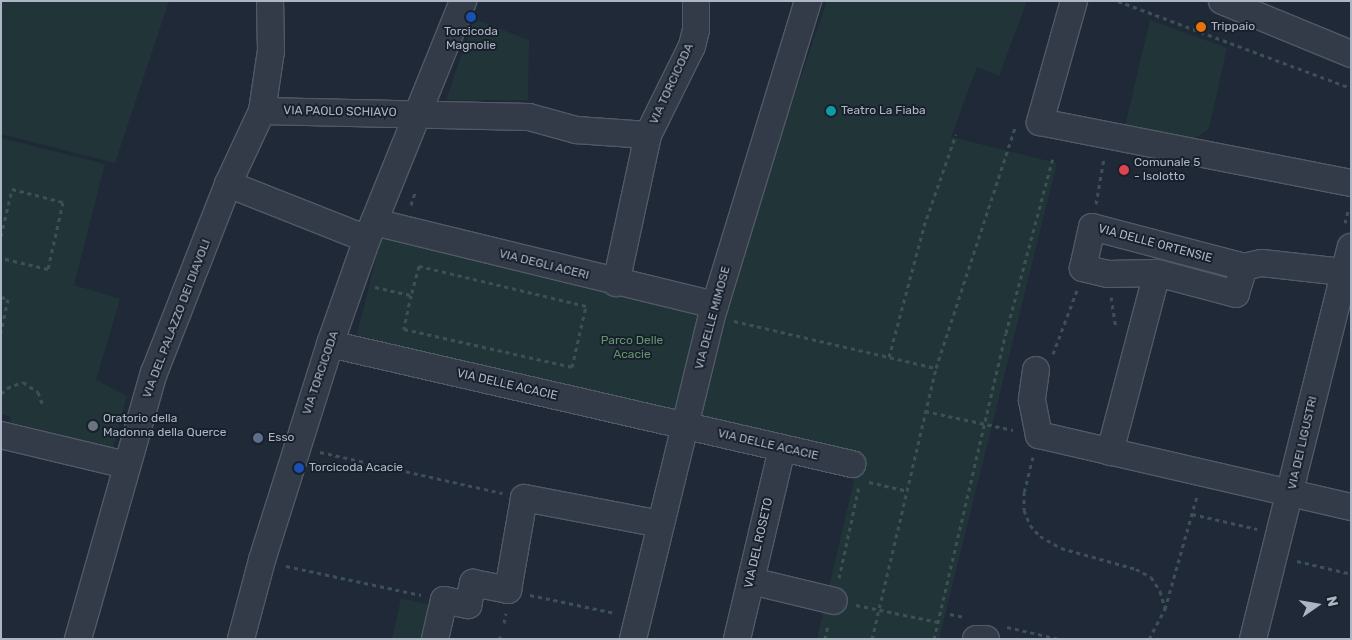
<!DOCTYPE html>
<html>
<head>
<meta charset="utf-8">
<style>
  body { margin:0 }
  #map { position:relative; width:1352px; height:640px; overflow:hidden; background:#1f2937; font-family:Rubik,sans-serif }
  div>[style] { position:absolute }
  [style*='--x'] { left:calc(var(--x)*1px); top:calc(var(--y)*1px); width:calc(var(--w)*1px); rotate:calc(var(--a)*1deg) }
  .green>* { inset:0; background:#213538; transform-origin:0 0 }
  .path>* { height:3px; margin-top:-1.5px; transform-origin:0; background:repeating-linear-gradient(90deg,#3c5153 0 4px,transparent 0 8px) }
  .roads { filter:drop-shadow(1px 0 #505966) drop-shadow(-1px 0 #505966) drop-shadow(0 1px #505966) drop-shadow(0 -1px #505966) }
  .minor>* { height:26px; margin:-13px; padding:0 13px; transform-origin:13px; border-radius:13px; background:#333b48 }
  .dots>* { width:14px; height:14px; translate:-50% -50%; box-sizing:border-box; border:2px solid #18202c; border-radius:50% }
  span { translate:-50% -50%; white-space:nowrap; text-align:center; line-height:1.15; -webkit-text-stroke:4px #18202c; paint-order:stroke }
  .poi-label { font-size:12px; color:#adb6c5 }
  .left { translate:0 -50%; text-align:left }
  .street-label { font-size:12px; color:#adb6c5 }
  .park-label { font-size:12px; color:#649570 }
  .frame { position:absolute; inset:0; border:2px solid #adb6c5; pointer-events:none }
  .north { position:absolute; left:1292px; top:580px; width:50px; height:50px; -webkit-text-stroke:4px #18202c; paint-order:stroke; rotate:77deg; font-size:14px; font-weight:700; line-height:20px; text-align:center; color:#adb6c5 }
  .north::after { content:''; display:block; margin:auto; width:18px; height:22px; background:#adb6c5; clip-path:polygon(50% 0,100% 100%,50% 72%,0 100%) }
</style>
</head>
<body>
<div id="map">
  <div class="green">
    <div style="clip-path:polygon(1px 1px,169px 1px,115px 163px,1px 134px)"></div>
    <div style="clip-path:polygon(827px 1px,1027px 1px,999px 76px,977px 67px,951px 137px,1057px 163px,939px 639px,817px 639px,859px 458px,689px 420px,721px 309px)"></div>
    <div style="clip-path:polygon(474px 19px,529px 40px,528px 100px,446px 100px)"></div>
    <div style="clip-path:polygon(1150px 20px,1227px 48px,1209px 129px,1186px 144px,1124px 130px)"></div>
    <div style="clip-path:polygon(1px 138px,105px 164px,74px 285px,120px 299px,96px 380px,127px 396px,113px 448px,10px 422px,11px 417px,1px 414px)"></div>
    <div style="left:382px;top:234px;width:331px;height:104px;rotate:14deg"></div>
    <div style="clip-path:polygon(401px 598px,434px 606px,426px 639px,392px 639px)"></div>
  </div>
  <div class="path">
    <div style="--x:1118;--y:1;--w:249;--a:20.5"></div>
    <div style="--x:1096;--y:204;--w:47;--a:-80.1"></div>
    <div style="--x:411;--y:205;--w:16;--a:-72"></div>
    <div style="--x:1345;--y:223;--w:12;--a:-76"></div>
    <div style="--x:1;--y:236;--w:48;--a:-76.8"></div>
    <div style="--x:12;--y:189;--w:53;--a:14.3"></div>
    <div style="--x:63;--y:202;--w:69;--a:102.6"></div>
    <div style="--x:48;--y:269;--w:48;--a:-166.8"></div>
    <div style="--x:375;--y:287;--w:37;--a:13"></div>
    <div style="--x:411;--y:295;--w:35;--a:102"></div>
    <div style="--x:404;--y:329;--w:172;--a:12.7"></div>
    <div style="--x:572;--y:367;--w:63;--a:-77.1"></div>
    <div style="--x:586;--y:306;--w:172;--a:-166.5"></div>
    <div style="--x:419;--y:266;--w:30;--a:105"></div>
    <div style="--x:1;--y:297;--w:7;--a:16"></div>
    <div style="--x:8;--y:299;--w:34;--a:102"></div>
    <div style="--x:1111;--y:297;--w:31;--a:81"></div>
    <div style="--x:734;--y:321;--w:207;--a:13.1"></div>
    <div style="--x:1053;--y:354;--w:68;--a:-69.4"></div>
    <div style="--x:889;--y:357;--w:136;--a:-75"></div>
    <div style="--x:924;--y:226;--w:97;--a:-70.8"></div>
    <div style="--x:1;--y:394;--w:8;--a:-45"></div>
    <div style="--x:7;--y:388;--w:17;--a:-21"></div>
    <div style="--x:23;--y:382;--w:18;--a:34"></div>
    <div style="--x:38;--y:392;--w:12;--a:70"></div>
    <div style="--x:925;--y:411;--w:90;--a:12.2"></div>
    <div style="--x:320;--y:452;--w:187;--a:12.7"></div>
    <div style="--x:1033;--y:457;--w:36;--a:104"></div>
    <div style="--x:1024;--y:492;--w:18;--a:90"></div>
    <div style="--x:1024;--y:510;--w:16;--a:68"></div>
    <div style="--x:1030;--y:525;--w:15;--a:48"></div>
    <div style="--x:1040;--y:536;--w:24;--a:30"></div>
    <div style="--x:1061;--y:548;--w:78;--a:15.6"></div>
    <div style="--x:1136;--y:569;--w:17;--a:28"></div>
    <div style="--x:1151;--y:577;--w:17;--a:57"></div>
    <div style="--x:1160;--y:591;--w:19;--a:74"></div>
    <div style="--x:869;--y:482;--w:39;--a:13"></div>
    <div style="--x:1192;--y:514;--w:67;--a:13"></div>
    <div style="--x:1297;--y:561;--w:56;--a:13.5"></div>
    <div style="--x:286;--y:566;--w:138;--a:12.1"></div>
    <div style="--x:839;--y:578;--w:94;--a:-77.7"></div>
    <div style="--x:530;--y:595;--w:87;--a:12"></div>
    <div style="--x:856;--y:605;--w:84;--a:11.7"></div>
    <div style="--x:950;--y:614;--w:14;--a:12"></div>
    <div style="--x:504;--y:623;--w:10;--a:-79"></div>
    <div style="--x:1007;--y:627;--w:53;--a:13"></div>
    <div style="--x:500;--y:639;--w:3;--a:-90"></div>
    <div style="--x:825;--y:639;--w:14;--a:-78"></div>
    <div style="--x:872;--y:639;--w:278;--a:-76.7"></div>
    <div style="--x:936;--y:368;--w:256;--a:-71.8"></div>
    <div style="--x:934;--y:639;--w:314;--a:-76.8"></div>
    <div style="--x:1006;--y:333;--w:181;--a:-75"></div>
    <div style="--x:1149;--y:639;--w:34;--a:-62"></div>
    <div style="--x:1165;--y:609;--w:117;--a:-74.2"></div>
  </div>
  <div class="roads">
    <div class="minor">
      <div style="--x:1074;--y:1;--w:126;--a:105.7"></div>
      <div style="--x:1040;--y:122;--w:317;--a:11.1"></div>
      <div style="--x:1222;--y:1;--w:139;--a:22.3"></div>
      <div style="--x:262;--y:111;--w:267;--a:1.3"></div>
      <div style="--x:529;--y:117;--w:49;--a:15.5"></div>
      <div style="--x:576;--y:130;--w:72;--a:4"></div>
      <div style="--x:648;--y:135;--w:99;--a:-63.7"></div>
      <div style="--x:692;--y:46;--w:16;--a:-76"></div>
      <div style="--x:696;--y:30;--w:29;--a:-90"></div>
      <div style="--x:228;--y:184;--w:149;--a:21.6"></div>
      <div style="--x:374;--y:222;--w:351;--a:13.7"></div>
      <div style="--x:1092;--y:227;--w:157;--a:14.7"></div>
      <div style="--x:1244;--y:267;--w:28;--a:107"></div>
      <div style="--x:1236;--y:294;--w:82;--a:-165.1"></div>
      <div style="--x:1157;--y:273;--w:49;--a:178.8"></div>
      <div style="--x:1108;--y:274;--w:26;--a:-167"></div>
      <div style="--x:1083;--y:268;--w:42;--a:-77.6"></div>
      <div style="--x:1244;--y:267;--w:18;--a:-13"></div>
      <div style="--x:1262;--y:263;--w:90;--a:6.4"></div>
      <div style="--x:616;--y:283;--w:151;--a:-77.8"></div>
      <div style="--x:330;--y:344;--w:536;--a:12.95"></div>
      <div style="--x:1036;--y:370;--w:30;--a:98"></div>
      <div style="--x:1032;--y:400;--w:36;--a:79"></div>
      <div style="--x:1039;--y:435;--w:320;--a:13"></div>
      <div style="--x:1;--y:435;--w:129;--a:13.5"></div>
      <div style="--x:1110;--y:452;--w:185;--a:-75.3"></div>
      <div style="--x:751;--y:581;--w:85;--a:13.5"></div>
      <div style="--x:78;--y:639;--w:277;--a:-74.1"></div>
      <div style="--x:154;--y:373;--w:203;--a:-68.6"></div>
      <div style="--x:228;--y:184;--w:81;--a:-65"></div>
      <div style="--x:262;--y:111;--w:61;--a:-81.5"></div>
      <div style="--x:271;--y:51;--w:50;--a:-91.1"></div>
      <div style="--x:241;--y:639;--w:82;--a:-75.1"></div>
      <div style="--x:262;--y:560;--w:226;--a:-72.5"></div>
      <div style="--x:330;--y:344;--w:111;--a:-70.6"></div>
      <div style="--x:367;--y:239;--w:257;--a:-68"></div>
      <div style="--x:435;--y:639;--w:40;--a:-77"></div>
      <div style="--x:444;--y:600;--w:25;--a:12"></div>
      <div style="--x:468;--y:605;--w:23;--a:-77"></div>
      <div style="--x:473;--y:583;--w:36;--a:11"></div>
      <div style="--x:508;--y:590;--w:93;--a:-80.1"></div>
      <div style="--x:524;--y:498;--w:138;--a:10.8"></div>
      <div style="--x:633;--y:639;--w:333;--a:-76.3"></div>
      <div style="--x:712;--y:315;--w:328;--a:-73"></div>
      <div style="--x:737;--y:639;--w:196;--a:-76.7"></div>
      <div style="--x:976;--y:639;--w:10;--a:0"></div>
      <div style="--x:1253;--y:639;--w:404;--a:-76"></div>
    </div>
  </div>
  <div class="dots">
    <div style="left:471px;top:17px;background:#1a4fb4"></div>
    <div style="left:1201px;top:27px;background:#e8710a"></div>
    <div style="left:831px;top:111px;background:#0f9aa8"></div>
    <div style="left:1124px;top:170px;background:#e0444e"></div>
    <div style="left:93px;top:426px;background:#6b7280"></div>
    <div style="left:258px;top:438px;background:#5c6f8a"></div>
    <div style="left:299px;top:468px;background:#1a4fb4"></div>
  </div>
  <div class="poi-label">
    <span class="left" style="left:1211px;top:27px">Trippaio</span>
    <span style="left:471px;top:39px">Torcicoda<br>Magnolie</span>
    <span class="left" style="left:841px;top:111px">Teatro La Fiaba</span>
    <span class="left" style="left:1134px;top:170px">Comunale 5<br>- Isolotto</span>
    <span class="left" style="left:103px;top:426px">Oratorio della<br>Madonna della Querce</span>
    <span class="left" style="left:268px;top:438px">Esso</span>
    <span class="left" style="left:309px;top:468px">Torcicoda Acacie</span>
  </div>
  <div class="street-label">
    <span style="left:672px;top:84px;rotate:-65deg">VIA TORCICODA</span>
    <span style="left:340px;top:112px;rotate:1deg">VIA PAOLO SCHIAVO</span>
    <span style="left:1155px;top:244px;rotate:15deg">VIA DELLE ORTENSIE</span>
    <span style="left:544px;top:265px;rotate:14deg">VIA DEGLI ACERI</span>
    <span style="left:713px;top:318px;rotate:-75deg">VIA DELLE MIMOSE</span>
    <span style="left:177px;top:319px;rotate:-69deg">VIA DEL PALAZZO DEI DIAVOLI</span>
    <span style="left:321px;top:373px;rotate:-71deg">VIA TORCICODA</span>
    <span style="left:507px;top:385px;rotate:13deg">VIA DELLE ACACIE</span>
    <span style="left:1303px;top:443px;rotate:-77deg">VIA DEI LIGUSTRI</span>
    <span style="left:768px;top:445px;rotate:13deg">VIA DELLE ACACIE</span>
    <span style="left:759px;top:543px;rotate:-77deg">VIA DEL ROSETO</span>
  </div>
  <div class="park-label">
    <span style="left:632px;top:348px">Parco Delle<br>Acacie</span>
  </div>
  <div class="frame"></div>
  <div class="north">N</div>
</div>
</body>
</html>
